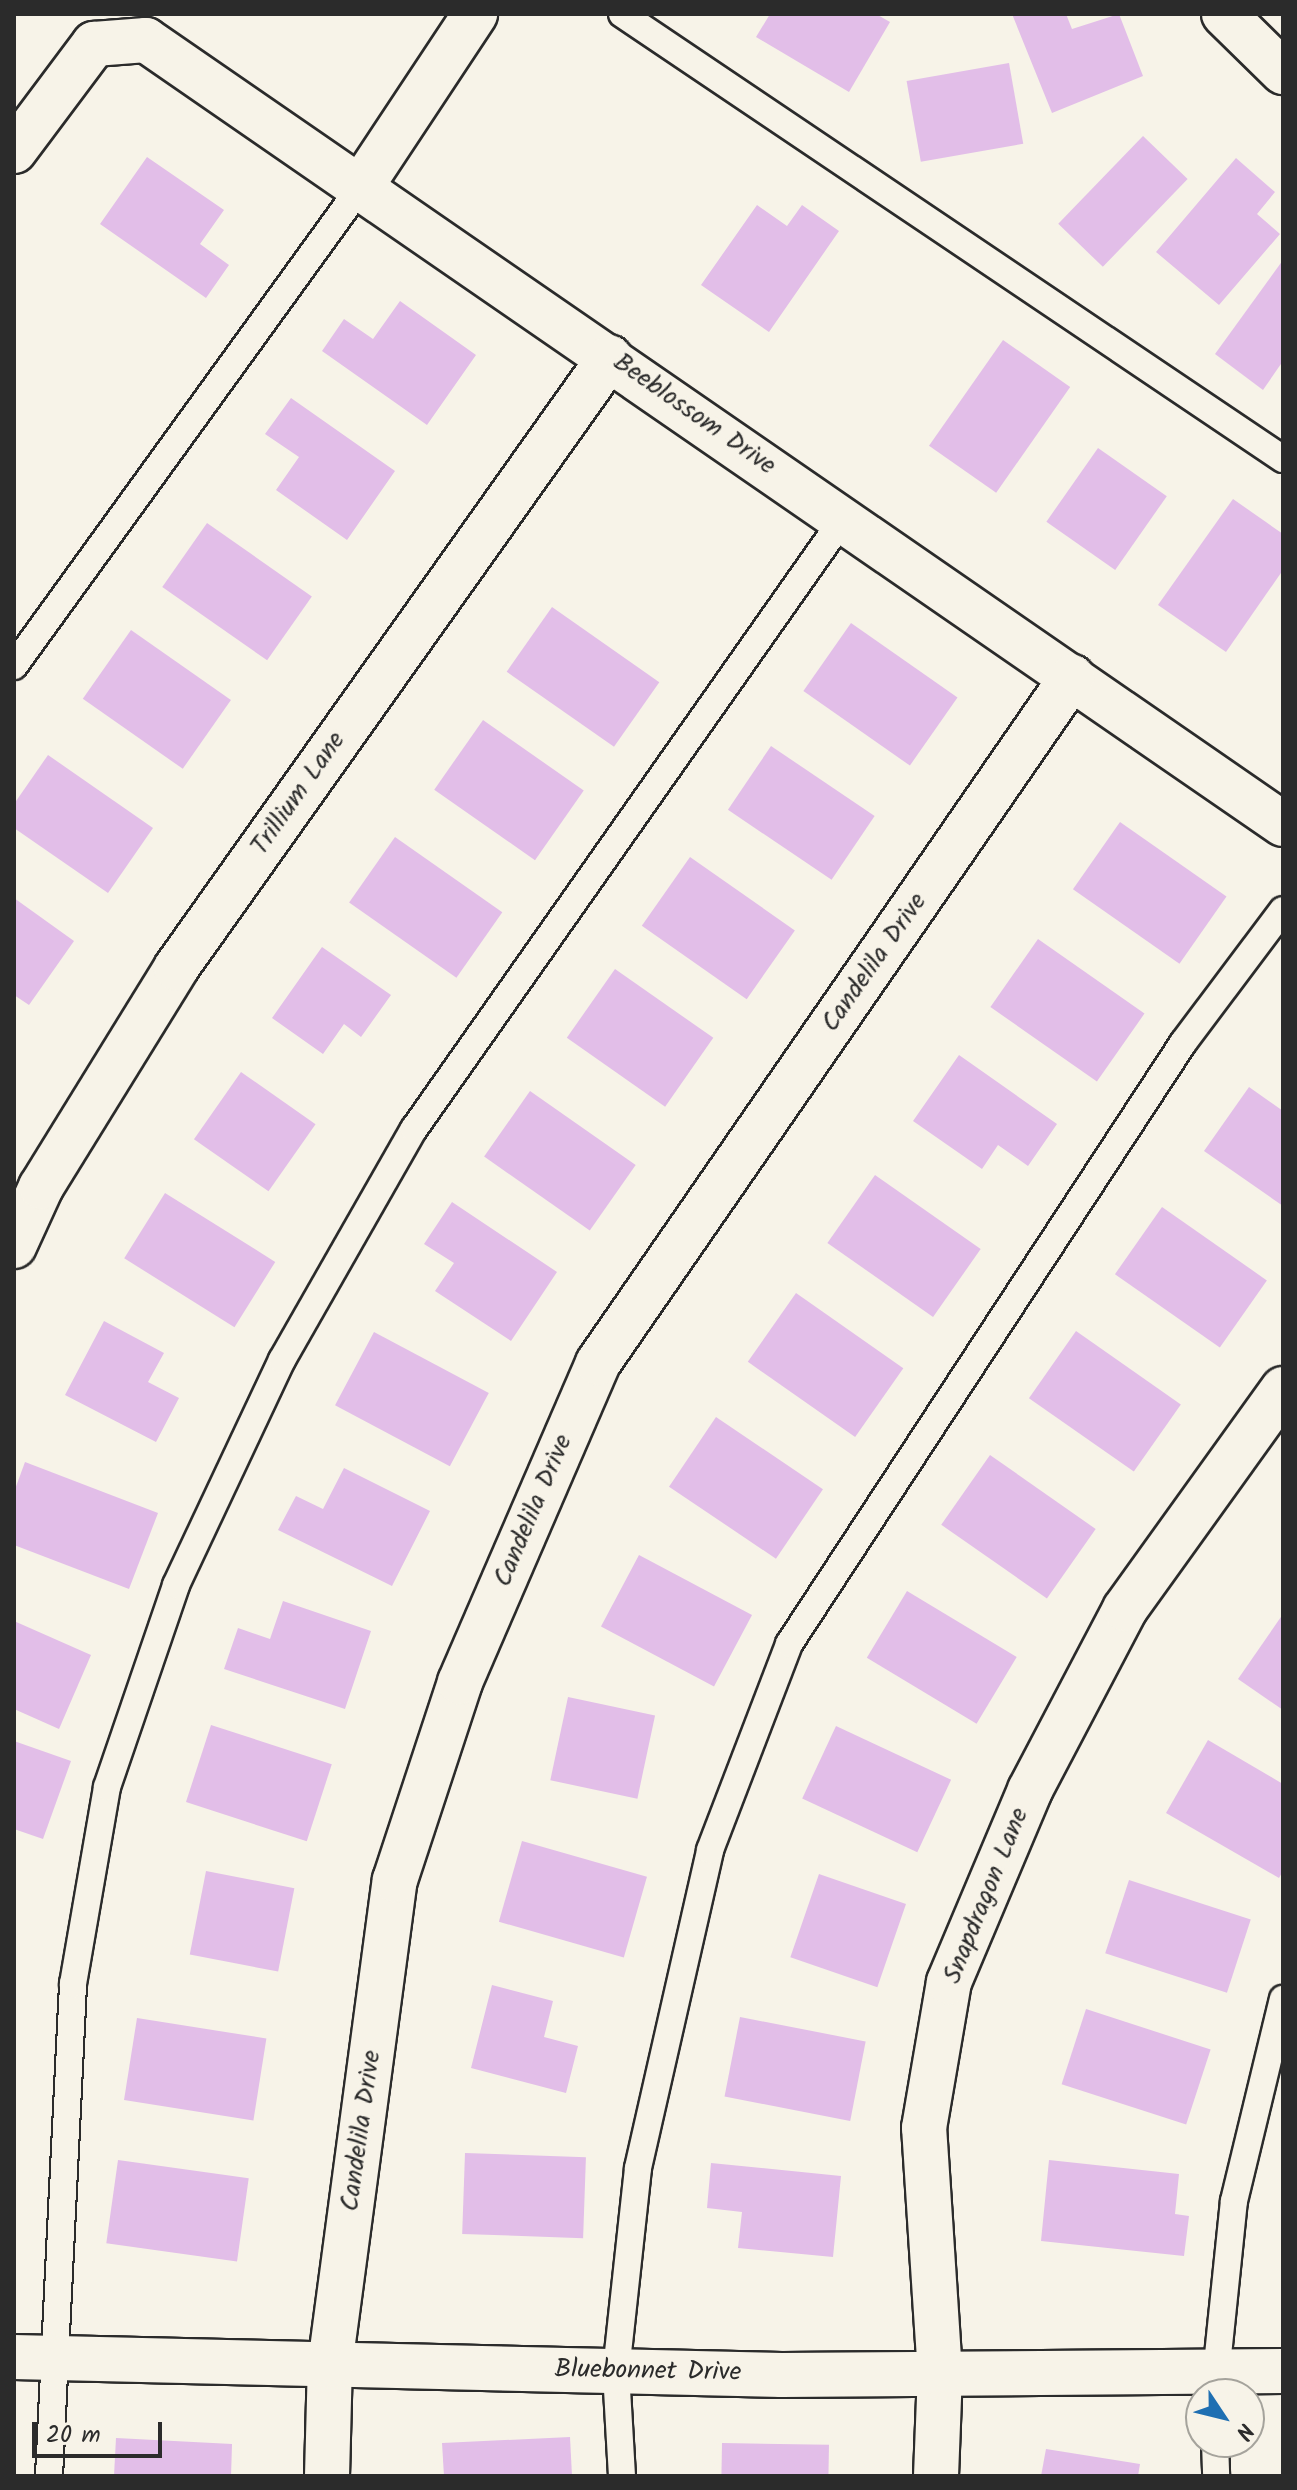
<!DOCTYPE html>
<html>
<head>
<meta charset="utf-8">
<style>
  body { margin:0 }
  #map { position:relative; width:1297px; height:2490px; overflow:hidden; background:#f7f3e8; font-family:Kalam,sans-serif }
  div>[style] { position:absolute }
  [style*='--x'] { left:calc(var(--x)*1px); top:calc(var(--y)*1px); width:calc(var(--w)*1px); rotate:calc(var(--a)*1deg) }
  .building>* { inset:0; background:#e2bee8; transform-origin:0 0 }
  .roads { filter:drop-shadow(2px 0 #2b2b2b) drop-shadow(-2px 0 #2b2b2b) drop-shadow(0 2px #2b2b2b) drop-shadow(0 -2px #2b2b2b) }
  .lane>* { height:26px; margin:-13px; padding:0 13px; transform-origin:13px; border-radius:13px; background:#f7f3e8 }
  .street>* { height:44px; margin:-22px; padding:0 22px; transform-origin:22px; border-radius:22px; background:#f7f3e8 }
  span { translate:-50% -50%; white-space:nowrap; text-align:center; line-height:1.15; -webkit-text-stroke:7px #f7f3e8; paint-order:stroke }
  .street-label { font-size:26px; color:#2b2b2b }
  .frame { position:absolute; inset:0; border:16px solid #2b2b2b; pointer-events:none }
  .north { position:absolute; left:1185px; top:2378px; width:80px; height:80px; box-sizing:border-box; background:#f7f3e8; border:2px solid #a5a39c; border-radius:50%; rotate:125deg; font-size:22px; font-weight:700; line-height:32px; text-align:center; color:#2b2b2b }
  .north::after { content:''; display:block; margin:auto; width:28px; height:36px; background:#1f6fb2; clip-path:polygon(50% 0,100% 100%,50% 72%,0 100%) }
  .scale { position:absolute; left:32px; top:2422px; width:130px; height:36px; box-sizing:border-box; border:4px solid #2b2b2b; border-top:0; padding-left:10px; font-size:24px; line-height:28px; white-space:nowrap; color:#2b2b2b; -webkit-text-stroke:6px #f7f3e8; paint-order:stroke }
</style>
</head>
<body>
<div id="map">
  <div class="building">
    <div style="clip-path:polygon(770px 14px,876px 14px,890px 22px,849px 92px,756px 37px)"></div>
    <div style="clip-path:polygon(1012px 14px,1066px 14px,1072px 29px,1119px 14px,1143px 76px,1052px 113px)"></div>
    <div style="left:1009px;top:63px;width:82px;height:104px;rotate:80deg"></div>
    <div style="left:1143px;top:136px;width:62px;height:122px;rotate:44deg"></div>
    <div style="clip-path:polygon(147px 157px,224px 210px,200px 244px,229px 265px,206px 298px,100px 224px)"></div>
    <div style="clip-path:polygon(1236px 158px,1275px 192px,1257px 214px,1280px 234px,1219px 305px,1156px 252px)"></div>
    <div style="clip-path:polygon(757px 205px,787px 226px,802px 205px,839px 231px,769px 332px,701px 285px)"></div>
    <div style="clip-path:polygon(1283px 260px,1283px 361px,1263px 390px,1215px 354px)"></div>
    <div style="clip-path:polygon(400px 301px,476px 355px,427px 425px,322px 351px,344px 319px,373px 339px)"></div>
    <div style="left:1003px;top:340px;width:82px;height:129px;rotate:35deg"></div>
    <div style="clip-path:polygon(291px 398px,395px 471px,347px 540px,276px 490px,299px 457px,265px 434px)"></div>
    <div style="left:1098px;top:448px;width:84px;height:90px;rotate:35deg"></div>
    <div style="clip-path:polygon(1233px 499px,1283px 534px,1283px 570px,1226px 652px,1158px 605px)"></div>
    <div style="left:207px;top:523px;width:128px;height:78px;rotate:35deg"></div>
    <div style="left:552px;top:607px;width:131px;height:79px;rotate:35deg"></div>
    <div style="left:851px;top:623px;width:130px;height:83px;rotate:35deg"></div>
    <div style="left:131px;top:630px;width:122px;height:84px;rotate:35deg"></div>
    <div style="left:483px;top:720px;width:123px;height:85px;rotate:35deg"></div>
    <div style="left:771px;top:746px;width:125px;height:77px;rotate:34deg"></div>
    <div style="clip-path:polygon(48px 755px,153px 828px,108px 893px,14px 828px,14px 804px)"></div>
    <div style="left:1120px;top:822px;width:130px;height:82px;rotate:35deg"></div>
    <div style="left:395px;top:837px;width:131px;height:80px;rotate:35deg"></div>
    <div style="left:690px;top:857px;width:128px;height:84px;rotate:35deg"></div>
    <div style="clip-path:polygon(14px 898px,74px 941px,29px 1005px,14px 995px)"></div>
    <div style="left:1038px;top:939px;width:130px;height:83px;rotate:35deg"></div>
    <div style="clip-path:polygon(322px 947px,391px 995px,361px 1037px,344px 1024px,323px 1054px,272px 1018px)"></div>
    <div style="left:615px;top:969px;width:120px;height:84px;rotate:35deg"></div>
    <div style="clip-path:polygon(959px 1055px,1057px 1124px,1028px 1166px,998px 1145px,982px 1169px,913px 1121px)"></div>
    <div style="left:241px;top:1072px;width:91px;height:82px;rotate:35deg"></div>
    <div style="clip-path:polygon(1249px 1087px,1283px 1111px,1283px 1206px,1204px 1151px)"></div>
    <div style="left:530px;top:1091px;width:129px;height:80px;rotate:35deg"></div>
    <div style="left:875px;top:1175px;width:129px;height:83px;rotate:35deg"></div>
    <div style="left:165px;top:1193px;width:130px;height:77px;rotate:32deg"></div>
    <div style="clip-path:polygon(452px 1202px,557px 1272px,511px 1341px,435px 1291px,454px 1263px,424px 1244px)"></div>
    <div style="left:1162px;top:1207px;width:128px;height:82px;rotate:35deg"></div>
    <div style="left:796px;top:1293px;width:131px;height:84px;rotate:35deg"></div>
    <div style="clip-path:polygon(104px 1321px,164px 1353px,148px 1382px,179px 1398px,156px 1442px,65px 1395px)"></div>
    <div style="left:1076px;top:1331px;width:128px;height:82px;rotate:35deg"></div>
    <div style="left:374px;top:1332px;width:130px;height:83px;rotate:28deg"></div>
    <div style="left:716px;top:1417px;width:129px;height:84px;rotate:34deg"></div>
    <div style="left:990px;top:1455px;width:129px;height:85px;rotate:35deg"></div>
    <div style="clip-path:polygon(25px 1462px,158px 1513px,129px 1589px,14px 1545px,14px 1492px)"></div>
    <div style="clip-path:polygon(344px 1468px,430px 1511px,392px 1586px,278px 1530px,296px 1496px,323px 1509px)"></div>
    <div style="left:639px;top:1555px;width:128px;height:81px;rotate:28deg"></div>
    <div style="left:907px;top:1591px;width:128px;height:78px;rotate:31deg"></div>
    <div style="clip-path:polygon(283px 1601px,371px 1631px,345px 1709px,224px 1669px,238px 1628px,270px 1639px)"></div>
    <div style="clip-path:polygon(1283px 1614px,1283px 1710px,1238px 1679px)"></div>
    <div style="clip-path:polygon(14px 1621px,91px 1655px,59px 1729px,14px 1709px)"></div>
    <div style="left:568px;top:1697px;width:89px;height:85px;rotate:12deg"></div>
    <div style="left:211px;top:1725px;width:127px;height:81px;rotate:18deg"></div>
    <div style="left:836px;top:1726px;width:127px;height:80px;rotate:25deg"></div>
    <div style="clip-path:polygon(1208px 1740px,1283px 1784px,1283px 1871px,1279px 1878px,1166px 1813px)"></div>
    <div style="clip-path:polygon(14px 1741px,71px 1761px,43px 1839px,14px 1829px)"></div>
    <div style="left:522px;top:1841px;width:130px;height:84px;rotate:16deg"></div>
    <div style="left:206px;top:1871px;width:90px;height:85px;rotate:11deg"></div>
    <div style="left:819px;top:1874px;width:92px;height:88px;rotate:19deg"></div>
    <div style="left:1129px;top:1880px;width:128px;height:77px;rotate:18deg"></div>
    <div style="clip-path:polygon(492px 1985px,553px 2001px,544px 2037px,578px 2046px,566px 2093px,471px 2068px)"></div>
    <div style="left:1086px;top:2009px;width:131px;height:79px;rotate:18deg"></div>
    <div style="left:740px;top:2017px;width:128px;height:81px;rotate:11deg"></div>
    <div style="left:137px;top:2018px;width:131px;height:83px;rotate:9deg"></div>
    <div style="left:465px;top:2153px;width:121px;height:81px;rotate:2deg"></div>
    <div style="left:118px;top:2160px;width:132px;height:84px;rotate:8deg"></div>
    <div style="clip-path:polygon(1049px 2160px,1179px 2174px,1175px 2214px,1189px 2216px,1184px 2256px,1041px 2241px)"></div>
    <div style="clip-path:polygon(711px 2163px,841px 2176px,833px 2257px,738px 2248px,742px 2212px,707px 2208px)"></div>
    <div style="clip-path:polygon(570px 2437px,572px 2476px,444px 2476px,442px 2443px)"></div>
    <div style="clip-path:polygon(116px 2438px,232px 2444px,231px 2476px,114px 2476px)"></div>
    <div style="left:722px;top:2443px;width:107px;height:33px;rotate:1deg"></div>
    <div style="clip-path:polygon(1046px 2449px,1140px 2464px,1138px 2476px,1041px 2476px)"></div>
  </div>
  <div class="roads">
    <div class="lane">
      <div style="--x:622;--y:14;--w:797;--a:33.95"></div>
      <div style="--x:14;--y:666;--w:594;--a:-54.11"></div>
      <div style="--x:1214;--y:2394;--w:194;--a:-84.1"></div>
      <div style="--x:1234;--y:2201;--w:208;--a:-76.4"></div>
      <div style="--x:1215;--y:2442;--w:34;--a:88"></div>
      <div style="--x:49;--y:2476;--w:493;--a:-87.2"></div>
      <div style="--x:73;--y:1984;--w:200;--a:-80.2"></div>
      <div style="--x:107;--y:1787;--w:213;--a:-71.1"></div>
      <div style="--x:176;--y:1585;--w:249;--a:-64.8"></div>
      <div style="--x:282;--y:1360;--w:266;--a:-60.3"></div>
      <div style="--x:414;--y:1129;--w:746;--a:-54.88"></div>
      <div style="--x:622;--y:2476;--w:105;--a:-93.3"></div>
      <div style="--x:616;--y:2371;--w:204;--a:-83.8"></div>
      <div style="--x:638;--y:2168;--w:326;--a:-77.2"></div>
      <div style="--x:710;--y:1850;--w:221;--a:-69"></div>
      <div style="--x:789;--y:1644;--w:719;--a:-56.75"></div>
      <div style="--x:1183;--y:1043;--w:166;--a:-53.1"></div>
    </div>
    <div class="street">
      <div style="--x:1224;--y:14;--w:83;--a:44.5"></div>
      <div style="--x:14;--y:151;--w:134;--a:-53.2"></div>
      <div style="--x:94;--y:44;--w:52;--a:-4.4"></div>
      <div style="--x:146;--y:40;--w:1381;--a:34.59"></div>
      <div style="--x:362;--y:185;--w:205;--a:-56.5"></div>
      <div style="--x:14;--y:1246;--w:65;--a:-65.4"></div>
      <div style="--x:41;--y:1187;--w:257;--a:-58.3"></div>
      <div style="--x:176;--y:968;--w:749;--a:-54.61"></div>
      <div style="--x:14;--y:2357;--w:768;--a:1.34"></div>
      <div style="--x:782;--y:2375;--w:501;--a:-0.46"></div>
      <div style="--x:327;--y:2476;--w:111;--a:-88.5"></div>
      <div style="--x:330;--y:2365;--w:489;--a:-82.4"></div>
      <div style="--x:395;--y:1880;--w:208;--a:-71.8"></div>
      <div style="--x:460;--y:1682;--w:348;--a:-66.6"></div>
      <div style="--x:598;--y:1363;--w:834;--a:-55.36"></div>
      <div style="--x:936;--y:2476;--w:102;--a:-87.8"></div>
      <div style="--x:940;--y:2374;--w:247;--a:-93.7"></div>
      <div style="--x:924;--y:2128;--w:148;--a:-80.3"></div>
      <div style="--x:949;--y:1982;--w:208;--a:-67.1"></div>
      <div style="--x:1030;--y:1790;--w:204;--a:-62.3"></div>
      <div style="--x:1125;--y:1609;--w:271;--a:-54.3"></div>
    </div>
  </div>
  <div class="street-label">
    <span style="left:694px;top:415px;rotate:35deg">Beeblossom Drive</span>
    <span style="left:299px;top:794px;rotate:-55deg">Trillium Lane</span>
    <span style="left:875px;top:963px;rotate:-55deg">Candelila Drive</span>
    <span style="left:534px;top:1511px;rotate:-67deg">Candelila Drive</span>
    <span style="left:987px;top:1896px;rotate:-68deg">Snapdragon Lane</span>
    <span style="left:362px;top:2131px;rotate:-82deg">Candelila Drive</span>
    <span style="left:648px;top:2372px;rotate:1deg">Bluebonnet Drive</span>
  </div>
  <div class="frame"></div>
  <div class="north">N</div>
  <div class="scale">20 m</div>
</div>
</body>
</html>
